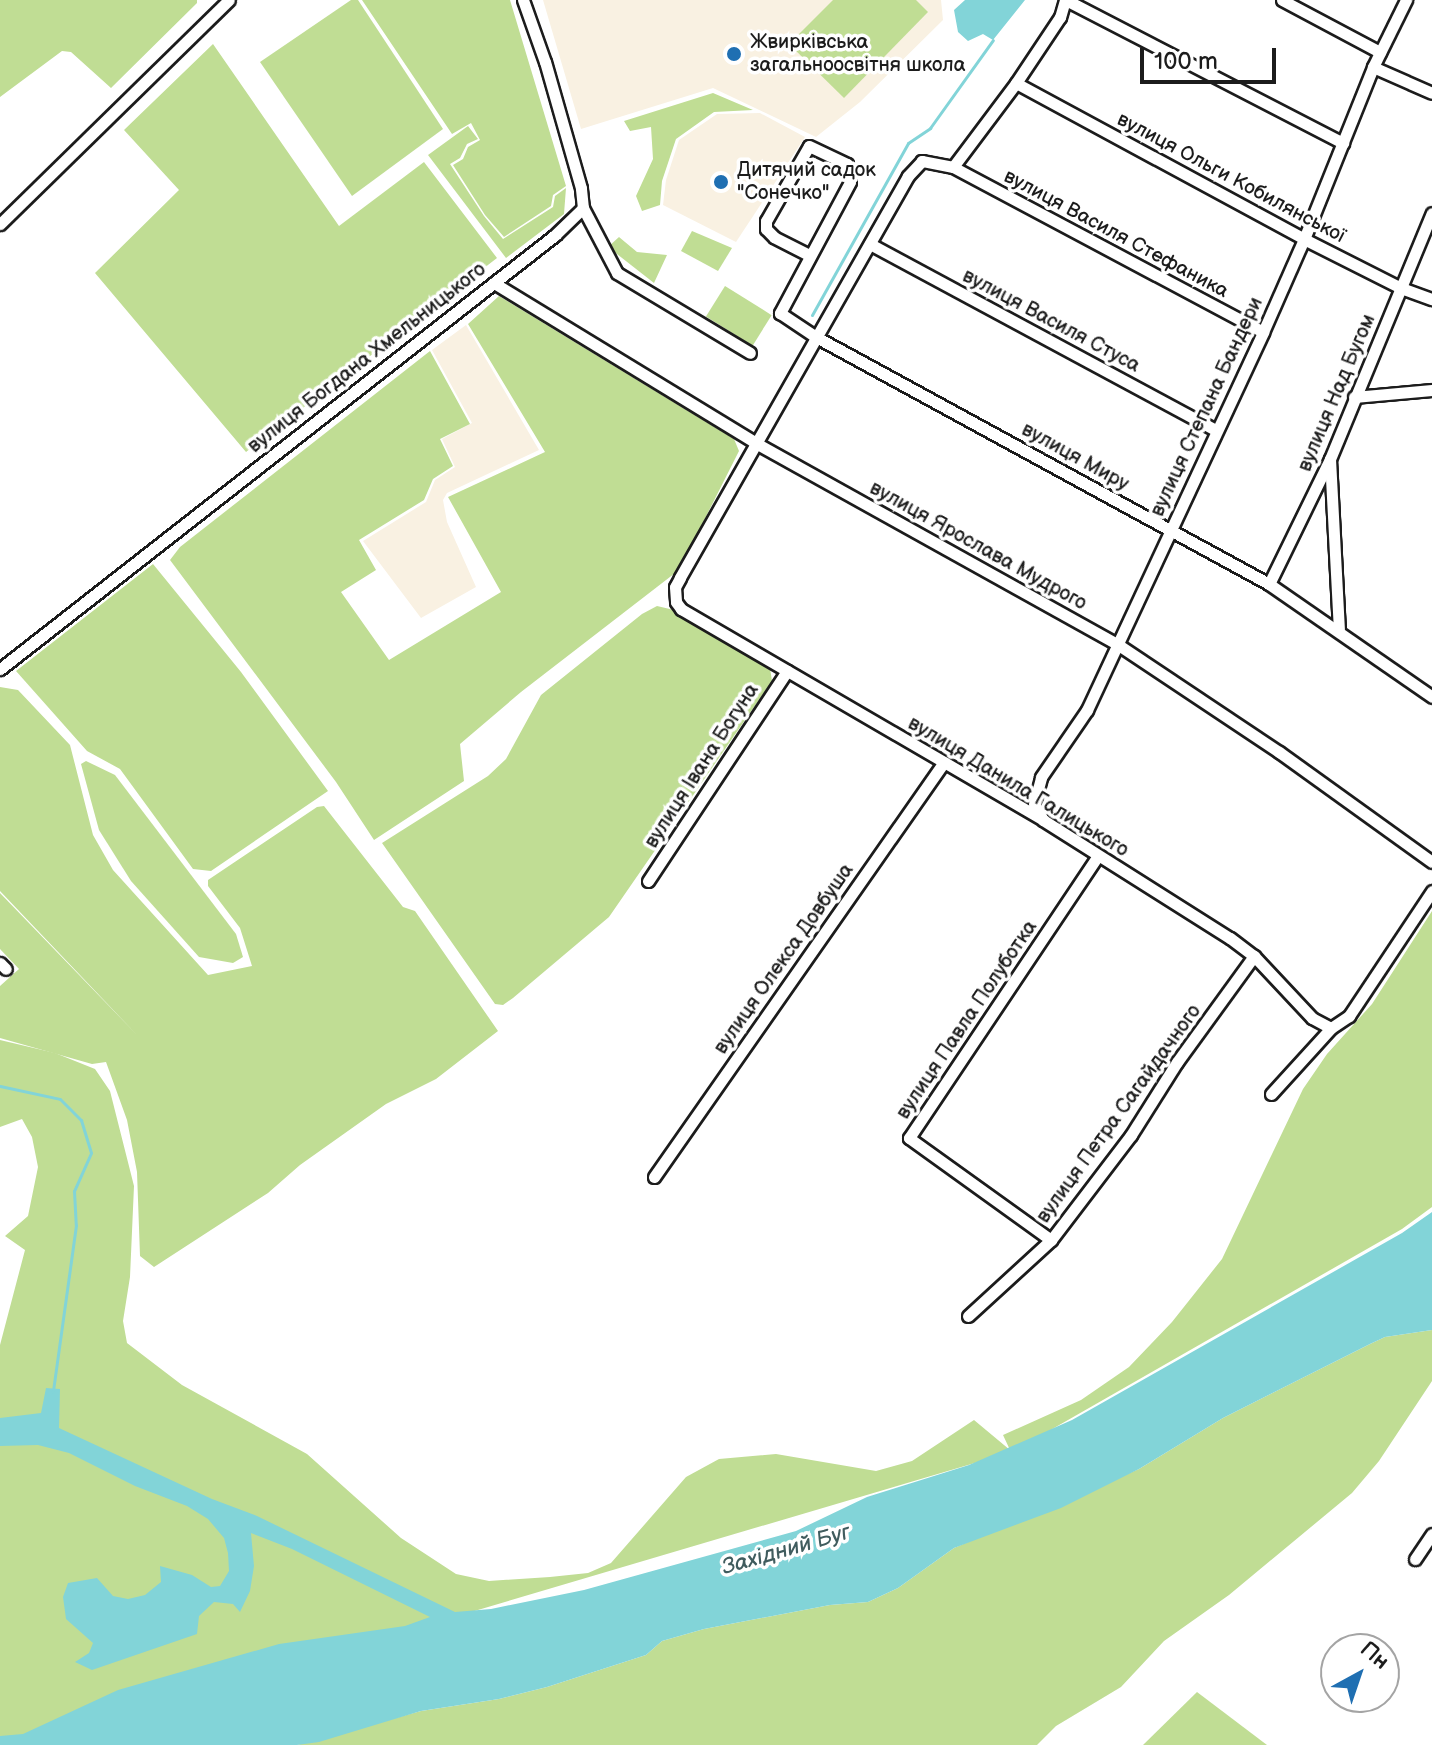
<!DOCTYPE html>
<html>
<head>
<meta charset="utf-8">
<style>
  body { margin:0 }
  #map { position:relative; width:1432px; height:1745px; overflow:hidden; background:#fff; font-family:"Balsamiq Sans",sans-serif }
  div>[style] { position:absolute }
  [style*='--x'] { left:calc(var(--x)*1px); top:calc(var(--y)*1px); width:calc(var(--w)*1px); rotate:calc(var(--a)*1deg) }
  .built>* { inset:0; background:#f9f1e2 }
  .green>* { inset:0; background:#c0dd94; transform-origin:0 0 }
  .water>* { inset:0; background:#82d4d8 }
  .stream>* { height:3px; margin:-1.5px; padding:0 1.5px; transform-origin:1.5px; border-radius:1.5px; background:#82d4d8 }
  .roads { filter:drop-shadow(2px 0 #1c1c1c) drop-shadow(-2px 0 #1c1c1c) drop-shadow(0 2px #1c1c1c) drop-shadow(0 -2px #1c1c1c) }
  .street>* { height:11px; margin:-5.5px; padding:0 5.5px; transform-origin:5.5px; border-radius:5.5px; background:#fff }
  .dots>* { width:22px; height:22px; translate:-50% -50%; box-sizing:border-box; border:4px solid #fff; border-radius:50% }
  span { translate:-50% -50%; white-space:nowrap; text-align:center; line-height:1.15; -webkit-text-stroke:7px #fff; paint-order:stroke }
  .poi-label { font-size:20px; color:#1c1c1c }
  .left { translate:0 -50%; text-align:left }
  .street-label { font-size:20px; color:#1c1c1c }
  .water-label { font-size:22px; color:#405c5e; font-style:italic }
  .north { position:absolute; left:1320px; top:1633px; width:80px; height:80px; box-sizing:border-box; background:#fff; border:2px solid #a4a4a4; border-radius:50%; rotate:40deg; font-size:22px; font-weight:700; line-height:32px; text-align:center; color:#1c1c1c }
  .north::after { content:''; display:block; margin:auto; width:28px; height:36px; background:#1f6fb2; clip-path:polygon(50% 0,100% 100%,50% 72%,0 100%) }
  .scale { position:absolute; left:1140px; top:48px; width:136px; height:36px; box-sizing:border-box; border:4px solid #1c1c1c; border-top:0; padding-left:10px; font-size:24px; line-height:28px; white-space:nowrap; color:#1c1c1c; -webkit-text-stroke:6px #fff; paint-order:stroke }
</style>
</head>
<body>
<div id="map">
  <div class="built">
    <div style="clip-path:polygon(543px 0,941px 0,943px 20px,860px 102px,816px 137px,713px 88px,581px 129px)"></div>
    <div style="clip-path:polygon(760px 113px,805px 137px,736px 242px,663px 205px,666px 180px,679px 140px,717px 114px)"></div>
    <div style="clip-path:polygon(466px 325px,539px 450px,447px 493px,443px 500px,447px 522px,476px 587px,421px 618px,363px 541px,426px 502px,435px 480px,455px 467px,442px 439px,472px 423px,432px 350px)"></div>
  </div>
  <div class="green">
    <div style="clip-path:polygon(0 0,197px 0,197px 3px,111px 88px,71px 52px,62px 51px,0 97px)"></div>
    <div style="clip-path:polygon(351px 0,358px 0,443px 129px,352px 196px,260px 62px)"></div>
    <div style="clip-path:polygon(362px 0,510px 0,566px 186px,553px 195px,551px 206px,504px 237px,485px 215px,453px 165px,463px 159px,468px 147px,480px 140px,471px 123px,452px 134px)"></div>
    <div style="clip-path:polygon(833px 0,916px 0,928px 12px,844px 98px,789px 44px)"></div>
    <div style="clip-path:polygon(213px 44px,339px 226px,424px 162px,497px 258px,246px 452px,95px 273px,179px 190px,124px 130px)"></div>
    <div style="clip-path:polygon(713px 93px,753px 110px,714px 112px,676px 139px,662px 181px,660px 205px,642px 211px,636px 196px,653px 159px,651px 127px,630px 131px,624px 121px)"></div>
    <div style="clip-path:polygon(468px 126px,478px 139px,467px 144px,460px 158px,450px 164px,484px 216px,503px 239px,553px 207px,555px 196px,566px 188px,564px 214px,506px 258px,428px 155px)"></div>
    <div style="clip-path:polygon(692px 231px,732px 248px,718px 271px,681px 251px)"></div>
    <div style="clip-path:polygon(619px 237px,637px 252px,667px 255px,654px 283px,608px 247px)"></div>
    <div style="left:725px;top:286px;width:55px;height:36px;rotate:32deg"></div>
    <div style="clip-path:polygon(499px 296px,734px 439px,739px 451px,679px 570px,521px 692px,460px 744px,464px 781px,374px 840px,336px 782px,170px 560px,180px 547px,430px 351px,470px 424px,440px 439px,453px 466px,433px 479px,424px 500px,359px 540px,376px 570px,341px 592px,389px 660px,501px 592px,448px 497px,545px 452px,468px 324px)"></div>
    <div style="clip-path:polygon(153px 564px,241px 672px,328px 791px,211px 871px,193px 869px,120px 769px,87px 751px,16px 671px)"></div>
    <div style="clip-path:polygon(657px 606px,674px 610px,770px 668px,772px 681px,609px 917px,513px 998px,503px 1005px,495px 1004px,382px 843px,488px 776px,506px 759px,541px 695px,642px 614px)"></div>
    <div style="clip-path:polygon(0 687px,18px 690px,70px 745px,93px 835px,113px 870px,208px 975px,252px 966px,240px 928px,208px 886px,208px 880px,317px 807px,324px 806px,403px 907px,415px 911px,498px 1031px,436px 1079px,386px 1104px,300px 1165px,268px 1193px,154px 1267px,140px 1256px,137px 1172px,127px 1120px,106px 1062px,92px 1064px,0 1038px,0 986px,19px 969px,0 949px,0 893px,138px 1036px,0 891px)"></div>
    <div style="clip-path:polygon(86px 761px,115px 775px,236px 934px,243px 957px,233px 963px,199px 957px,131px 881px,99px 830px,81px 764px)"></div>
    <div style="clip-path:polygon(1432px 911px,1432px 1207px,1402px 1229px,1012px 1452px,434px 1623px,0 1742px,0 1345px,25px 1250px,5px 1236px,28px 1216px,38px 1167px,32px 1137px,22px 1119px,0 1127px,0 1040px,55px 1053px,95px 1069px,110px 1091px,134px 1186px,130px 1277px,123px 1321px,127px 1343px,182px 1385px,307px 1454px,401px 1538px,456px 1574px,489px 1581px,550px 1577px,588px 1573px,611px 1563px,686px 1477px,719px 1459px,776px 1454px,876px 1471px,912px 1461px,974px 1420px,1010px 1450px,1003px 1435px,1081px 1400px,1129px 1367px,1172px 1322px,1222px 1259px,1303px 1089px,1327px 1054px,1372px 1004px)"></div>
    <div style="clip-path:polygon(1432px 1330px,1432px 1381px,1379px 1461px,1352px 1493px,1229px 1595px,1164px 1641px,1121px 1687px,1056px 1726px,1037px 1745px,297px 1745px,421px 1711px,499px 1699px,547px 1687px,646px 1655px,662px 1641px,704px 1629px,830px 1605px,868px 1602px,898px 1588px,954px 1548px,1139px 1469px,1223px 1418px,1370px 1344px,1385px 1337px)"></div>
    <div style="clip-path:polygon(1197px 1692px,1267px 1745px,1143px 1745px)"></div>
  </div>
  <div class="water">
    <div style="clip-path:polygon(965px 0,1025px 0,993px 40px,983px 34px,968px 41px,958px 32px,954px 10px)"></div>
    <div style="clip-path:polygon(1432px 1212px,1432px 1330px,1385px 1337px,1370px 1344px,1223px 1418px,1139px 1469px,1061px 1508px,954px 1548px,898px 1588px,868px 1602px,830px 1605px,704px 1629px,662px 1641px,646px 1655px,547px 1687px,499px 1699px,421px 1711px,319px 1742px,297px 1745px,0 1745px,0 1736px,23px 1734px,118px 1690px,279px 1644px,405px 1626px,430px 1617px,292px 1549px,251px 1533px,254px 1566px,250px 1591px,240px 1612px,233px 1604px,214px 1602px,199px 1616px,197px 1634px,92px 1670px,75px 1662px,89px 1653px,93px 1643px,66px 1619px,63px 1597px,68px 1583px,97px 1578px,113px 1596px,128px 1599px,145px 1595px,161px 1582px,160px 1566px,192px 1575px,211px 1587px,220px 1586px,229px 1571px,228px 1553px,224px 1538px,208px 1519px,187px 1506px,135px 1486px,69px 1453px,38px 1445px,0 1446px,0 1418px,41px 1413px,46px 1388px,60px 1389px,59px 1428px,212px 1499px,257px 1516px,455px 1612px,491px 1609px,584px 1590px,796px 1531px,867px 1497px,969px 1465px,1072px 1420px,1402px 1233px)"></div>
  </div>
  <div class="stream">
    <div style="--x:812;--y:315;--w:197;--a:-60.8"></div>
    <div style="--x:908;--y:143;--w:27;--a:-34"></div>
    <div style="--x:930;--y:128;--w:108;--a:-54.4"></div>
    <div style="--x:0;--y:1086;--w:61;--a:12.2"></div>
    <div style="--x:60;--y:1099;--w:30;--a:45"></div>
    <div style="--x:81;--y:1120;--w:34;--a:73"></div>
    <div style="--x:91;--y:1153;--w:42;--a:114.1"></div>
    <div style="--x:74;--y:1191;--w:34;--a:87"></div>
    <div style="--x:76;--y:1225;--w:168;--a:97.9"></div>
  </div>
  <div class="roads">
    <div class="street">
      <div style="--x:1065;--y:0;--w:18;--a:106"></div>
      <div style="--x:1060;--y:17;--w:79;--a:123.7"></div>
      <div style="--x:1016;--y:83;--w:105;--a:126.9"></div>
      <div style="--x:953;--y:167;--w:32;--a:-169"></div>
      <div style="--x:922;--y:161;--w:21;--a:133"></div>
      <div style="--x:908;--y:176;--w:462;--a:119.6"></div>
      <div style="--x:680;--y:578;--w:10;--a:119"></div>
      <div style="--x:675;--y:587;--w:15;--a:86"></div>
      <div style="--x:676;--y:602;--w:9;--a:54"></div>
      <div style="--x:681;--y:609;--w:419;--a:30.2"></div>
      <div style="--x:1043;--y:820;--w:221;--a:32.3"></div>
      <div style="--x:1230;--y:938;--w:30;--a:37"></div>
      <div style="--x:1254;--y:956;--w:85;--a:46.9"></div>
      <div style="--x:1312;--y:1018;--w:21;--a:28"></div>
      <div style="--x:1066;--y:0;--w:312;--a:27.3"></div>
      <div style="--x:1282;--y:0;--w:111;--a:28"></div>
      <div style="--x:1373;--y:67;--w:64;--a:23.8"></div>
      <div style="--x:1016;--y:83;--w:328;--a:28.4"></div>
      <div style="--x:1304;--y:239;--w:109;--a:26.8"></div>
      <div style="--x:1401;--y:288;--w:33;--a:20"></div>
      <div style="--x:953;--y:167;--w:351;--a:28"></div>
      <div style="--x:583;--y:208;--w:73;--a:62.4"></div>
      <div style="--x:617;--y:273;--w:155;--a:31"></div>
      <div style="--x:0;--y:224;--w:320;--a:-44.4"></div>
      <div style="--x:870;--y:244;--w:393;--a:28.3"></div>
      <div style="--x:809;--y:255;--w:39;--a:-153"></div>
      <div style="--x:774;--y:237;--w:11;--a:-135"></div>
      <div style="--x:766;--y:229;--w:8;--a:-90"></div>
      <div style="--x:766;--y:221;--w:86;--a:-60.2"></div>
      <div style="--x:809;--y:146;--w:42;--a:25.3"></div>
      <div style="--x:847;--y:164;--w:18;--a:81"></div>
      <div style="--x:850;--y:182;--w:149;--a:118.1"></div>
      <div style="--x:780;--y:313;--w:43;--a:33.7"></div>
      <div style="--x:816;--y:337;--w:516;--a:28.6"></div>
      <div style="--x:1269;--y:584;--w:198;--a:34.7"></div>
      <div style="--x:494;--y:283;--w:305;--a:31.4"></div>
      <div style="--x:754;--y:442;--w:415;--a:29.1"></div>
      <div style="--x:1117;--y:644;--w:195;--a:33.7"></div>
      <div style="--x:1279;--y:752;--w:188;--a:35.7"></div>
      <div style="--x:1354;--y:397;--w:78;--a:-5.1"></div>
      <div style="--x:1330;--y:459;--w:170;--a:87"></div>
      <div style="--x:1269;--y:584;--w:139;--a:-64"></div>
      <div style="--x:1330;--y:459;--w:266;--a:-67.5"></div>
      <div style="--x:0;--y:669;--w:705;--a:-38.02"></div>
      <div style="--x:555;--y:235;--w:39;--a:-44"></div>
      <div style="--x:583;--y:208;--w:20;--a:-96"></div>
      <div style="--x:581;--y:188;--w:131;--a:-105.9"></div>
      <div style="--x:545;--y:62;--w:66;--a:-109.5"></div>
      <div style="--x:1043;--y:820;--w:18;--a:-119"></div>
      <div style="--x:1034;--y:804;--w:28;--a:-75"></div>
      <div style="--x:1041;--y:777;--w:81;--a:-55.5"></div>
      <div style="--x:1087;--y:710;--w:417;--a:-65"></div>
      <div style="--x:1263;--y:332;--w:102;--a:-66.2"></div>
      <div style="--x:1304;--y:239;--w:185;--a:-68.1"></div>
      <div style="--x:1373;--y:67;--w:75;--a:-63.8"></div>
      <div style="--x:648;--y:881;--w:252;--a:-56.5"></div>
      <div style="--x:0;--y:963;--w:8;--a:45"></div>
      <div style="--x:1271;--y:1094;--w:89;--a:-47.7"></div>
      <div style="--x:1331;--y:1028;--w:22;--a:-34"></div>
      <div style="--x:1349;--y:1016;--w:150;--a:-56.4"></div>
      <div style="--x:654;--y:1177;--w:506;--a:-55.05"></div>
      <div style="--x:1051;--y:1240;--w:175;--a:-144.3"></div>
      <div style="--x:909;--y:1138;--w:339;--a:-56.2"></div>
      <div style="--x:968;--y:1316;--w:113;--a:-42.5"></div>
      <div style="--x:1051;--y:1240;--w:132;--a:-52.7"></div>
      <div style="--x:1131;--y:1135;--w:86;--a:-57.8"></div>
      <div style="--x:1177;--y:1062;--w:131;--a:-54"></div>
      <div style="--x:1415;--y:1559;--w:30;--a:-56"></div>
    </div>
  </div>
  <div class="dots">
    <div style="left:734px;top:54px;background:#1f6fb2"></div>
    <div style="left:721px;top:182px;background:#1f6fb2"></div>
  </div>
  <div class="poi-label">
    <span class="left" style="left:750px;top:54px">Жвирківська<br>загальноосвітня школа</span>
    <span class="left" style="left:737px;top:182px">Дитячий садок<br>"Сонечко"</span>
  </div>
  <div class="street-label">
    <span style="left:1231px;top:178px;rotate:28deg">вулиця Ольги Кобилянської</span>
    <span style="left:1116px;top:234px;rotate:28deg">вулиця Василя Стефаника</span>
    <span style="left:1051px;top:321px;rotate:28deg">вулиця Василя Стуса</span>
    <span style="left:367px;top:358px;rotate:-38deg">вулиця Богдана Хмельницького</span>
    <span style="left:1337px;top:393px;rotate:-67deg">вулиця Над Бугом</span>
    <span style="left:1207px;top:407px;rotate:-65deg">вулиця Степана Бандери</span>
    <span style="left:1075px;top:457px;rotate:29deg">вулиця Миру</span>
    <span style="left:978px;top:546px;rotate:29deg">вулиця Ярослава Мудрого</span>
    <span style="left:702px;top:766px;rotate:-57deg">вулиця Івана Богуна</span>
    <span style="left:1018px;top:787px;rotate:31deg">вулиця Данила Галицького</span>
    <span style="left:784px;top:959px;rotate:-55deg">вулиця Олекса Довбуша</span>
    <span style="left:967px;top:1020px;rotate:-56deg">вулиця Павла Полуботка</span>
    <span style="left:1119px;top:1114px;rotate:-54deg">вулиця Петра Сагайдачного</span>
  </div>
  <div class="water-label">
    <span style="left:786px;top:1550px;rotate:-16deg">Західний Буг</span>
  </div>
  <div class="north">Пн</div>
  <div class="scale">100 m</div>
</div>
</body>
</html>
